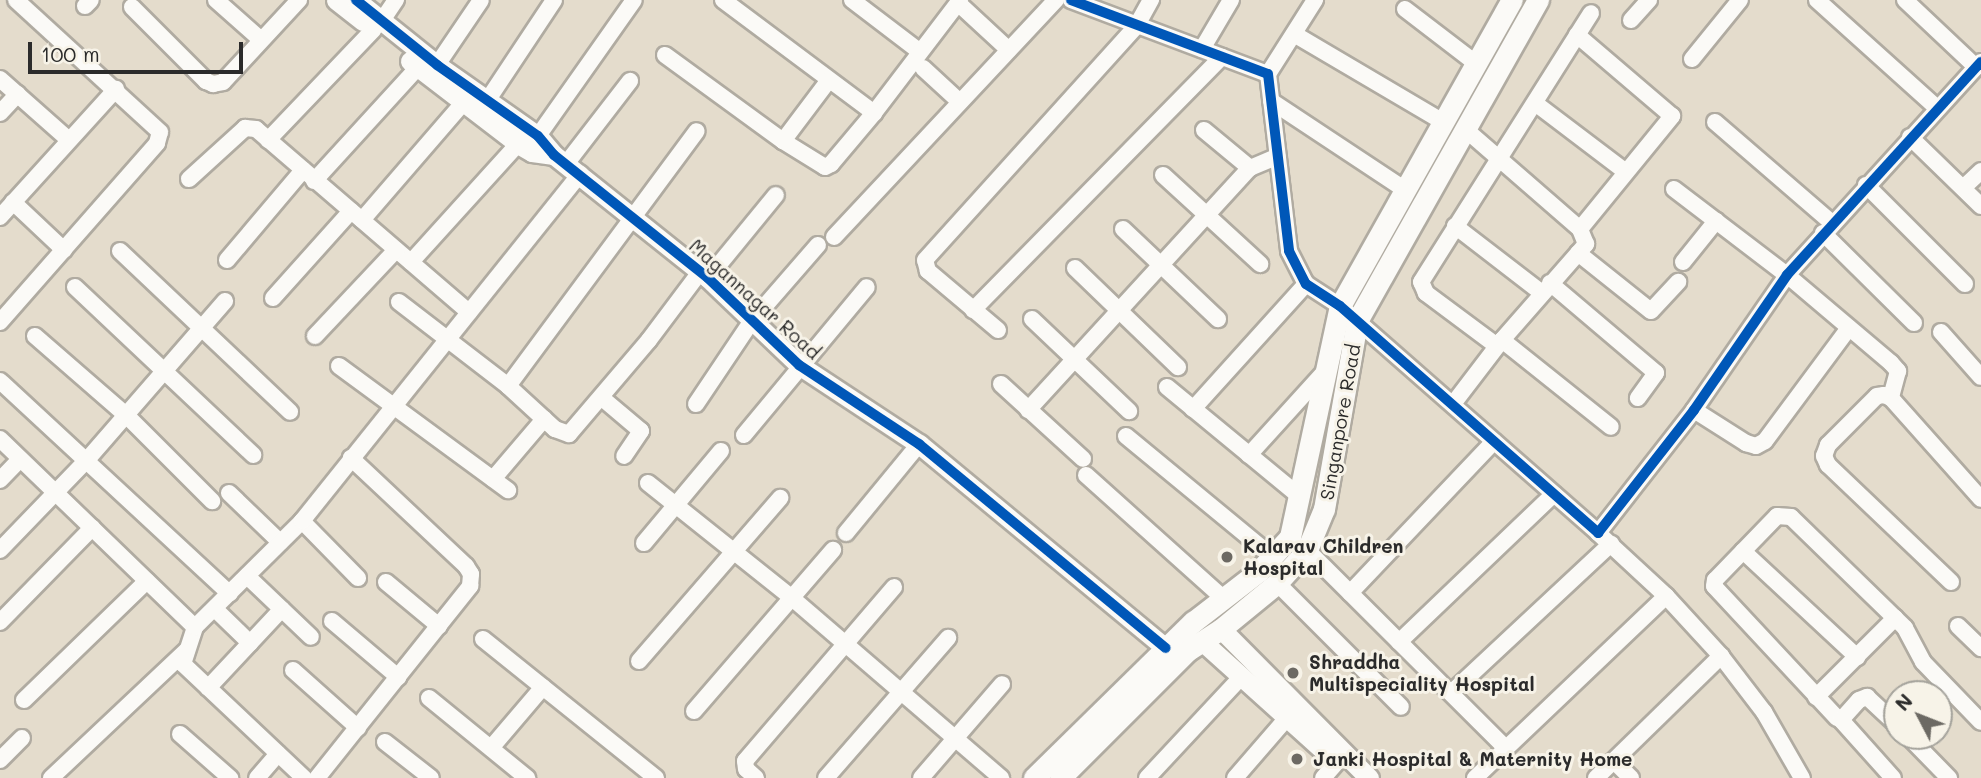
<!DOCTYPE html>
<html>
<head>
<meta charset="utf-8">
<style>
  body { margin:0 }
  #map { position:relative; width:1981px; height:778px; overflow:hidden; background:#e4dccc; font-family:Mali,sans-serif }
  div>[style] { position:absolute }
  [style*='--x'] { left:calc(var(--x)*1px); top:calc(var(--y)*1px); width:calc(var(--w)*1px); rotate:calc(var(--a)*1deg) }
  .roads { filter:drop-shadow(2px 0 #b0aba1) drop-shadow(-2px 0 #b0aba1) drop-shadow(0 2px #b0aba1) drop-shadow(0 -2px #b0aba1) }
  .minor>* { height:16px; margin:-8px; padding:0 8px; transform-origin:8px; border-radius:8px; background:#fbfaf7 }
  .tertiary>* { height:19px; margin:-9.5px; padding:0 9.5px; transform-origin:9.5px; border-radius:9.5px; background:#fbfaf7 }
  .secondary>* { height:21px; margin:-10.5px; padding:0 10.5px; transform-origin:10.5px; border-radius:10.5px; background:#fbfaf7 }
  .cycleway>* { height:10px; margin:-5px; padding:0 5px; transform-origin:5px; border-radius:5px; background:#0057b8 }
  .dots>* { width:19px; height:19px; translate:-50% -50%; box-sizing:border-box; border:4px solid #f7f3e8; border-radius:50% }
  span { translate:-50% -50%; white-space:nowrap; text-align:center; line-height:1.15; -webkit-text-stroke:6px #f7f3e8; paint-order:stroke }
  .street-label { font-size:19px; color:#2b2b2b }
  .poi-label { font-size:19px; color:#2b2b2b; font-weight:700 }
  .left { translate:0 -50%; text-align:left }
  .north { position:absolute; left:1883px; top:680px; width:70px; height:70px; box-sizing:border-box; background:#f7f3e8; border:2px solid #a5a39c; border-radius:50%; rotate:312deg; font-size:19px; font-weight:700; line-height:28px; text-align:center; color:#2b2b2b }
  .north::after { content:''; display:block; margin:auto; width:24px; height:32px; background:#6c6963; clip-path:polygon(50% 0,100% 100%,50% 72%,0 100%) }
  .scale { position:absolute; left:28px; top:42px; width:215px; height:32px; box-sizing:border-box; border:4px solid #2b2b2b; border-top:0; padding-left:9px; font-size:21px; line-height:24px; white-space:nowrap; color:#2b2b2b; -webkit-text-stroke:5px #f7f3e8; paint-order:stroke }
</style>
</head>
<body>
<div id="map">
  <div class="roads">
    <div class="minor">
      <div style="--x:216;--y:0;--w:60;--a:41.6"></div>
      <div style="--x:723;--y:0;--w:189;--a:36.8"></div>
      <div style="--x:852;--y:0;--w:84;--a:37.3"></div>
      <div style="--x:1071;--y:0;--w:210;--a:20.6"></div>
      <div style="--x:1268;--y:74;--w:178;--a:83.2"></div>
      <div style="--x:1289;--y:251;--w:37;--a:63"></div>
      <div style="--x:1306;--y:284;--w:40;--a:32.9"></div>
      <div style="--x:1340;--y:306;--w:344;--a:41.3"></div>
      <div style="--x:1598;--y:533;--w:156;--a:-52"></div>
      <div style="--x:1694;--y:410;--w:164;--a:-55.4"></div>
      <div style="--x:1787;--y:275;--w:288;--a:-47.7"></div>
      <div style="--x:1817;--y:0;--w:160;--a:42"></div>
      <div style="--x:1905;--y:0;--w:98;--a:43.3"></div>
      <div style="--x:958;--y:3;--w:69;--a:42.7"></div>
      <div style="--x:85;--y:6;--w:8;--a:-45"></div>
      <div style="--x:132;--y:7;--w:105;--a:45"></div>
      <div style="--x:206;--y:81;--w:8;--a:23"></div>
      <div style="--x:213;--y:84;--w:10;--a:-11"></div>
      <div style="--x:223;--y:82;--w:112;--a:-47.2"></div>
      <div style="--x:1405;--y:9;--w:91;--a:37.4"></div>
      <div style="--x:1631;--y:20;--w:27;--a:-48"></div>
      <div style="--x:381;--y:22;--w:27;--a:-56"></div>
      <div style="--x:1294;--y:34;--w:175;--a:30.5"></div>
      <div style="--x:1202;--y:49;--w:57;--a:-59.4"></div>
      <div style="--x:665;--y:55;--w:146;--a:36.1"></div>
      <div style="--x:783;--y:141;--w:49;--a:31.8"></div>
      <div style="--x:825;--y:167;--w:7;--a:-27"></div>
      <div style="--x:831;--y:164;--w:67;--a:-49.9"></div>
      <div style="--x:874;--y:113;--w:142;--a:-52.7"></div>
      <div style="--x:1692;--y:59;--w:76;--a:-50.9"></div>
      <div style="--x:437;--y:65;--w:78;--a:-55.9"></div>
      <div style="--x:923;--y:68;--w:50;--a:42.6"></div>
      <div style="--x:1268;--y:74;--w:88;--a:-57.6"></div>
      <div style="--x:0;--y:79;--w:92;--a:41.5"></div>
      <div style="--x:487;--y:101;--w:121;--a:-56.4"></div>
      <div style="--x:1271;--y:101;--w:163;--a:33.5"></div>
      <div style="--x:1535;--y:103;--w:114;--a:37.2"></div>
      <div style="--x:0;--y:113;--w:26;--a:-47"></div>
      <div style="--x:1715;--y:122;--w:155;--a:40.8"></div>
      <div style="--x:1465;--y:129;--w:152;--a:41"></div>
      <div style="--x:1204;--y:130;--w:60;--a:39.6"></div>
      <div style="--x:538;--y:136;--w:166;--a:-54.8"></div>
      <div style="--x:1910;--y:137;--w:99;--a:44.2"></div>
      <div style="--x:268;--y:140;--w:153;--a:-46.3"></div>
      <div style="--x:783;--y:141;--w:76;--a:-53"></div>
      <div style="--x:566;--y:164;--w:105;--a:-52.4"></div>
      <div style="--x:1163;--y:175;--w:132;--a:42.5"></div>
      <div style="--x:189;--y:179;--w:76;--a:-42.3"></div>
      <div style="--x:245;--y:128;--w:11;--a:5"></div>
      <div style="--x:256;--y:129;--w:281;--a:40.7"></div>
      <div style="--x:314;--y:181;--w:154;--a:-47.6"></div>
      <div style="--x:1866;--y:185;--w:140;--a:45"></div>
      <div style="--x:1963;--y:188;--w:25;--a:-43"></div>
      <div style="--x:1674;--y:189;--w:142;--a:37.3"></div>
      <div style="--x:1787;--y:275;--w:136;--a:40.2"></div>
      <div style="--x:1891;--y:363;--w:11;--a:49"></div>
      <div style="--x:1898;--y:371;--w:28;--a:105"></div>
      <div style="--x:13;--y:202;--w:70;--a:43.3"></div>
      <div style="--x:0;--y:217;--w:173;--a:-47.8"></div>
      <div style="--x:362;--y:220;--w:156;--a:-49.2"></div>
      <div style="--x:1455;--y:226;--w:110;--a:37.6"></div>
      <div style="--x:1123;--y:229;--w:131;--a:43.5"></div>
      <div style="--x:1823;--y:233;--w:128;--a:44.7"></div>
      <div style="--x:834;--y:237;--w:325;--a:-46.9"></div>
      <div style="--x:120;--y:251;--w:234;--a:43.4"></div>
      <div style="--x:1578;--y:253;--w:93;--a:38.5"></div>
      <div style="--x:1651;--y:311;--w:40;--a:-47"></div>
      <div style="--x:227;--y:260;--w:118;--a:-49.8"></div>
      <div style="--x:411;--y:262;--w:159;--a:-47.8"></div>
      <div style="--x:1683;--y:262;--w:53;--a:-51.2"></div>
      <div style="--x:1075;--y:268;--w:143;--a:43.9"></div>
      <div style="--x:708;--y:278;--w:107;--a:-50.7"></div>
      <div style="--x:1550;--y:283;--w:139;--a:40.3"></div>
      <div style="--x:1656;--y:373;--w:31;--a:126"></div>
      <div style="--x:75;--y:287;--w:245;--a:43.3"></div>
      <div style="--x:273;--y:298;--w:117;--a:-48.1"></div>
      <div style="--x:399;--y:302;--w:138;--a:37.6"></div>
      <div style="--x:508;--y:386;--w:64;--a:42.5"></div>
      <div style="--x:555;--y:429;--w:15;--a:20"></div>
      <div style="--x:569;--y:434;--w:123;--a:-49.6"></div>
      <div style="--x:649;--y:340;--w:85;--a:-53.1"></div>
      <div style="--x:973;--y:310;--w:355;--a:-45.5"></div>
      <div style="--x:1032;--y:319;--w:134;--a:43.5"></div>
      <div style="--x:0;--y:322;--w:238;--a:-48.7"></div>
      <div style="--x:157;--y:143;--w:11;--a:-75"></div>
      <div style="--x:160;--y:132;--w:195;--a:-137.5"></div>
      <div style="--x:998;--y:330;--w:92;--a:-139.9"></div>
      <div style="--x:928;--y:271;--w:11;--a:-105"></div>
      <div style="--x:925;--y:260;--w:316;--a:-47.9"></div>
      <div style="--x:1137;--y:25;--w:29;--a:-61"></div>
      <div style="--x:1941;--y:332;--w:60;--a:48.4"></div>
      <div style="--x:35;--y:336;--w:121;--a:41"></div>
      <div style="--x:126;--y:415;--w:122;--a:45"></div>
      <div style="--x:315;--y:336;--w:118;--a:-46.7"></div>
      <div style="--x:1502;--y:340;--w:139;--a:38.6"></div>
      <div style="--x:1497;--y:346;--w:89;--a:-143.3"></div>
      <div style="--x:1426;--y:293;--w:12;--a:-114"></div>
      <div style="--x:1421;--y:282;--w:318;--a:-57.7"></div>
      <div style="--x:339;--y:366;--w:210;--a:36.3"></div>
      <div style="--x:0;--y:381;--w:313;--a:42.8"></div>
      <div style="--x:1001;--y:384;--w:111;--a:42.4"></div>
      <div style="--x:508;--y:386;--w:317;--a:-53.5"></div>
      <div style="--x:1167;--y:387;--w:171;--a:39.5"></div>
      <div style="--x:602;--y:398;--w:51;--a:40.2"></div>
      <div style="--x:641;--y:431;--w:30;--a:124"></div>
      <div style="--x:696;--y:404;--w:99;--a:-56.1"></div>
      <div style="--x:751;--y:322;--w:102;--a:-49"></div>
      <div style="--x:1453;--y:404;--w:81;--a:-52.6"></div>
      <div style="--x:1502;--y:340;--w:128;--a:-48.8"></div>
      <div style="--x:1586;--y:244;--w:16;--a:-112"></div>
      <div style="--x:1580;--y:229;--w:146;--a:-50.8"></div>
      <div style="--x:1672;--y:116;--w:125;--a:-139.5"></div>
      <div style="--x:1193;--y:409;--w:169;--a:-47.9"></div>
      <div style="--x:1028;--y:410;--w:328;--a:-47.5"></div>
      <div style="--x:1250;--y:168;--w:30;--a:-23"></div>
      <div style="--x:1694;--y:410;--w:62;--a:32.4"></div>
      <div style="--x:1746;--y:443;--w:10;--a:17"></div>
      <div style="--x:1756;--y:446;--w:10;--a:-29"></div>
      <div style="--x:1765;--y:441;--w:141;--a:-53.4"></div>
      <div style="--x:744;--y:435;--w:192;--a:-50.3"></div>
      <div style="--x:1126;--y:436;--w:192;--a:39.5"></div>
      <div style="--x:0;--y:439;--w:271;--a:44"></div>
      <div style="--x:1249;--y:455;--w:116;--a:-47.8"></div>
      <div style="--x:1086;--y:475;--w:184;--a:41.9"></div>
      <div style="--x:493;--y:479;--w:79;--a:-49.6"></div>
      <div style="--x:0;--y:480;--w:29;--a:-46"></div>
      <div style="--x:648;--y:483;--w:184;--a:38.6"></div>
      <div style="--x:792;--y:598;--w:276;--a:40.7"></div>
      <div style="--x:229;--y:493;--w:71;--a:43.9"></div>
      <div style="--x:302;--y:521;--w:80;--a:45.5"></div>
      <div style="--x:846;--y:533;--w:115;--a:-50.6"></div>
      <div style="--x:1598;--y:533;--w:93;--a:42.8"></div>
      <div style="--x:1666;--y:596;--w:81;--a:47.5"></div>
      <div style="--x:1721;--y:656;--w:71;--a:52.5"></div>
      <div style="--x:1764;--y:712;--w:76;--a:60.1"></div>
      <div style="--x:644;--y:543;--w:120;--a:-50.1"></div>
      <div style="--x:0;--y:550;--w:124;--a:-46"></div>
      <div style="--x:86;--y:461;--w:212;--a:-49"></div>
      <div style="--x:1307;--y:550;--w:281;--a:44.9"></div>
      <div style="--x:1743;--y:551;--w:156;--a:42.9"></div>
      <div style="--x:247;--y:576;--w:88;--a:43.6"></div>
      <div style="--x:386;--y:582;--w:69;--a:39.7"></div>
      <div style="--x:1951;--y:582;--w:170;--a:-136.4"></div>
      <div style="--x:1828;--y:465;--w:10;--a:-114"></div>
      <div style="--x:1824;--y:456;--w:12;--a:-70"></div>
      <div style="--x:1828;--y:445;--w:69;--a:-45"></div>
      <div style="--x:1877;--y:396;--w:7;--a:-8"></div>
      <div style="--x:1884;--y:395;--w:8;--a:23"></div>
      <div style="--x:1891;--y:398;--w:135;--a:48.3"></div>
      <div style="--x:1277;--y:583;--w:175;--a:45"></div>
      <div style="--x:1350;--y:593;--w:209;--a:-46.5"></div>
      <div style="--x:215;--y:609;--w:49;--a:44.2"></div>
      <div style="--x:332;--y:621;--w:87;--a:40.3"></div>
      <div style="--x:0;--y:622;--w:132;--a:-45.6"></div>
      <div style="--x:1958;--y:626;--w:32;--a:44"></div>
      <div style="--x:483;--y:639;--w:222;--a:38.8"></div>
      <div style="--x:1399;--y:642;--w:214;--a:-43.7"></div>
      <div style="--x:639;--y:661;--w:216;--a:-49.1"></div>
      <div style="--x:293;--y:670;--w:87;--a:41.7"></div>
      <div style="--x:208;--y:688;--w:108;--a:-46.9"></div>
      <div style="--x:1451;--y:693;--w:219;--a:-43"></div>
      <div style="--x:1816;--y:697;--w:112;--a:-45"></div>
      <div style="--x:429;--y:698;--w:127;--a:39.2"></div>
      <div style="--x:24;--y:700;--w:171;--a:-44.1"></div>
      <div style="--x:694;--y:711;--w:213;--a:-49.2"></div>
      <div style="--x:1837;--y:718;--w:180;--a:-133"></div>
      <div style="--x:1714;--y:586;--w:6;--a:-81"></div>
      <div style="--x:1715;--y:580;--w:89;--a:-45.9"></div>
      <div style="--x:1777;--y:516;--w:14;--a:4"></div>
      <div style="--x:1791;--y:517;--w:159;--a:44.2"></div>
      <div style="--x:1905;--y:628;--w:38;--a:62"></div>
      <div style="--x:1923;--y:662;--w:83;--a:46"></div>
      <div style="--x:180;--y:734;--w:67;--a:41.3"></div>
      <div style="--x:1908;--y:736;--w:59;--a:45.7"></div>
      <div style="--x:385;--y:742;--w:58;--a:38"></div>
      <div style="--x:491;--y:748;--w:80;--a:-49.6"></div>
      <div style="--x:0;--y:760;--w:31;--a:-45"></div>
      <div style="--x:1614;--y:761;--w:24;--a:45"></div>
      <div style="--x:51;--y:778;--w:187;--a:-43.3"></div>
      <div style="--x:257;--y:778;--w:32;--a:-49"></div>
      <div style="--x:304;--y:778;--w:166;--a:-136.7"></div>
      <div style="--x:183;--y:664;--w:39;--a:-72"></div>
      <div style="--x:195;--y:627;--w:151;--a:-44.7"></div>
      <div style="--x:302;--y:521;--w:445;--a:-51.3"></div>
      <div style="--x:317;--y:778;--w:246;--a:-51.4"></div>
      <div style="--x:470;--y:586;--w:12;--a:-85"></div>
      <div style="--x:471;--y:574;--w:9;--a:-122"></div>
      <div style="--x:466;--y:566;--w:158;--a:-136.8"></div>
      <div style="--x:756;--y:778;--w:13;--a:-138"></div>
      <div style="--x:746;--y:769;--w:8;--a:-97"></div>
      <div style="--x:745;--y:761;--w:229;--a:-49.4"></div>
      <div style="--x:826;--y:778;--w:186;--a:-48.9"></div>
      <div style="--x:921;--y:778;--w:124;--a:-49.2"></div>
      <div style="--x:1147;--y:778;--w:139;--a:-47"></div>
      <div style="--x:1235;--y:778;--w:79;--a:-49.1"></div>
      <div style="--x:1323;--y:778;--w:20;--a:-49"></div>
      <div style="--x:1475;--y:778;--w:264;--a:-43.6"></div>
      <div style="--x:1596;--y:778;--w:175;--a:-44.3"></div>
      <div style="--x:1893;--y:778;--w:78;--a:-131.9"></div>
      <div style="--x:1841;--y:720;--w:27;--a:-48"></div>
      <div style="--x:1859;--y:700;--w:9;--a:-21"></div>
      <div style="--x:1867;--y:697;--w:41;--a:43"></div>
    </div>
    <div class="tertiary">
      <div style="--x:336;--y:0;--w:34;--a:38"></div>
      <div style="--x:356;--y:0;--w:104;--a:38.7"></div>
      <div style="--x:437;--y:65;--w:123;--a:35.1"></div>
      <div style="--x:538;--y:136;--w:25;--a:50"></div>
      <div style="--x:554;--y:155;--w:197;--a:38.6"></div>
      <div style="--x:708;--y:278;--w:126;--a:43.7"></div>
      <div style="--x:799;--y:365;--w:144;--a:33.4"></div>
      <div style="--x:919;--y:444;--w:320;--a:39.6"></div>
      <div style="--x:410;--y:61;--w:136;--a:37.5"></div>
      <div style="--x:518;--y:144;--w:16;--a:30"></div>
      <div style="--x:532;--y:152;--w:22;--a:8"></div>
      <div style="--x:1221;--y:629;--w:210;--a:45.2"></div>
      <div style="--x:1203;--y:642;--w:161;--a:42"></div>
    </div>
    <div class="secondary">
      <div style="--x:1034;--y:778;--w:223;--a:-44.5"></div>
      <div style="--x:1193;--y:622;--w:83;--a:-37.7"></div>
      <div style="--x:1259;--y:571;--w:46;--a:-47.6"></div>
      <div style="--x:1290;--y:537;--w:236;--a:-77.8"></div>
      <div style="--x:1340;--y:306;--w:351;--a:-60.7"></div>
      <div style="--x:1060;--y:778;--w:180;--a:-45"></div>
      <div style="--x:1187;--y:651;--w:40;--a:-32.9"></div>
      <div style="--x:1221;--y:629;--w:72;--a:-39.4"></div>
      <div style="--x:1277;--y:583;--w:45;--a:-47.7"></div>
      <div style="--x:1307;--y:550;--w:44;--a:-67.5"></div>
      <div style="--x:1324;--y:509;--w:191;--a:-80"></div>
      <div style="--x:1357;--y:321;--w:369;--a:-60.6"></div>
    </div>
  </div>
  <div class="cycleway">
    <div style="--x:356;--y:0;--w:104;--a:38.7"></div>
    <div style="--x:437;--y:65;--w:123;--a:35.1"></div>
    <div style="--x:538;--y:136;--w:25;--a:50"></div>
    <div style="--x:554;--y:155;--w:197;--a:38.6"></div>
    <div style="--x:708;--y:278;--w:126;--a:43.7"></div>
    <div style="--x:799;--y:365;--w:144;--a:33.4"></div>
    <div style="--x:919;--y:444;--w:320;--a:39.6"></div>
    <div style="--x:1071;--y:0;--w:210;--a:20.6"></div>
    <div style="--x:1268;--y:74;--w:178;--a:83.2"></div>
    <div style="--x:1289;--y:251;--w:37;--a:63"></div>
    <div style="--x:1306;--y:284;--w:40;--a:32.9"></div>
    <div style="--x:1340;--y:306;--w:344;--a:41.3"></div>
    <div style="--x:1598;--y:533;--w:156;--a:-52"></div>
    <div style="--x:1694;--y:410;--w:164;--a:-55.4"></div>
    <div style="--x:1787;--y:275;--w:288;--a:-47.7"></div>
  </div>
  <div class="dots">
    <div style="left:1227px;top:557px;background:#6c6963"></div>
    <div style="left:1293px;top:673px;background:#6c6963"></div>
    <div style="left:1297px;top:759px;background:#6c6963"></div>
  </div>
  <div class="street-label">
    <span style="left:755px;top:299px;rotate:42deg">Magannagar Road</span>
    <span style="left:1340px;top:422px;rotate:-80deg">Singanpore Road</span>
  </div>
  <div class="poi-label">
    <span class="left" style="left:1243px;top:557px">Kalarav Children<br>Hospital</span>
    <span class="left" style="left:1309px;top:673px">Shraddha<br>Multispeciality Hospital</span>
    <span class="left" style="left:1313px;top:759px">Janki Hospital &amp; Maternity Home</span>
  </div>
  <div class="north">N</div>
  <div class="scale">100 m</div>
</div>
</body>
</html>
